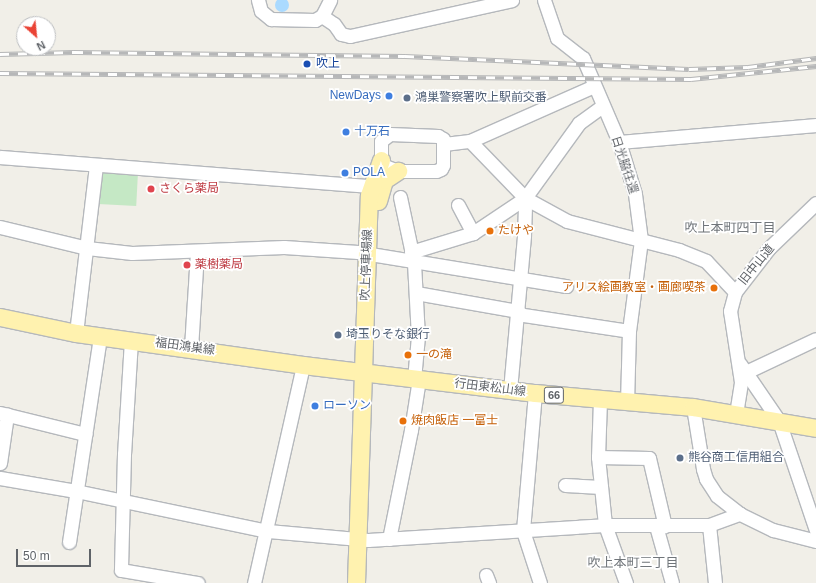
<!DOCTYPE html>
<html>
<head>
<meta charset="utf-8">
<style>
  body { margin:0 }
  #map { position:relative; width:816px; height:583px; overflow:hidden; background:#f1efe8; font-family:Arial,"Noto Sans JP",sans-serif }
  div>[style] { position:absolute }
  [style*='--x'] { left:calc(var(--x)*1px); top:calc(var(--y)*1px); width:calc(var(--w)*1px); rotate:calc(var(--a)*1deg) }
  .green>* { inset:0; background:#c5e8c5; transform-origin:0 0 }
  .water>* { inset:0; background:#aadaff }
  .round { border-radius:50% }
  .roads { filter:drop-shadow(1px 0 #b5b8bc) drop-shadow(-1px 0 #b5b8bc) drop-shadow(0 1px #b5b8bc) drop-shadow(0 -1px #b5b8bc) }
  .minor>* { height:13px; margin:-6.5px; padding:0 6.5px; transform-origin:6.5px; border-radius:6.5px; background:#fff }
  .major>* { height:17px; margin:-8.5px; padding:0 8.5px; transform-origin:8.5px; border-radius:8.5px; background:#fff2af }
  .rail>* { height:4.5px; margin-top:-2.25px; transform-origin:0; background:repeating-linear-gradient(90deg,#fff 0 9px,#b6b7b8 0 18px); box-sizing:border-box; border-block:1px solid #b6b7b8 }
  .dots>* { width:11px; height:11px; translate:-50% -50%; box-sizing:border-box; border:2px solid #fff; border-radius:50% }
  span { translate:-50% -50%; white-space:nowrap; text-align:center; line-height:1.15; -webkit-text-stroke:3.5px #fff; paint-order:stroke }
  .shield-label span { padding:1px 3px; background:#fff; border:1px solid; border-radius:3px; -webkit-text-stroke-width:0 }
  .shield-label { font-size:11px; color:#5f6368; font-weight:700 }
  .transit-label { font-size:12px; color:#164399 }
  .left { translate:0 -50%; text-align:left }
  .shop-label { font-size:12px; color:#366cbe }
  .right { translate:-100% -50%; text-align:right }
  .service-label { font-size:12px; color:#4e5e75 }
  .street-label { font-size:12px; color:#5f6368 }
  .health-label { font-size:12px; color:#be3a42 }
  .food-label { font-size:12px; color:#c56008 }
  .neighbourhood-label { font-size:13px; color:#70757a }
  .north { position:absolute; left:16px; top:16px; width:40px; height:40px; box-sizing:border-box; background:#fff; border:1px solid #bfc1c3; border-radius:50%; rotate:153deg; font-size:11px; font-weight:700; line-height:16px; text-align:center; color:#5f6368 }
  .north::after { content:''; display:block; margin:auto; width:14px; height:18px; background:#ea4335; clip-path:polygon(50% 0,100% 100%,50% 72%,0 100%) }
  .scale { position:absolute; left:16px; top:549px; width:75px; height:18px; box-sizing:border-box; border:2px solid #5f6368; border-top:0; padding-left:5px; font-size:12px; line-height:14px; white-space:nowrap; color:#5f6368; -webkit-text-stroke:3px #fff; paint-order:stroke }
</style>
</head>
<body>
<div id="map">
  <div class="green">
    <div style="left:100px;top:171px;width:38px;height:33px;rotate:3deg"></div>
  </div>
  <div class="water">
    <div class="round" style="left:275px;top:-2px;width:14px;height:14px"></div>
  </div>
  <div class="roads">
    <div class="minor">
      <div style="--x:258;--y:0;--w:11;--a:75"></div>
      <div style="--x:261;--y:11;--w:13;--a:39"></div>
      <div style="--x:271;--y:19;--w:44;--a:1.3"></div>
      <div style="--x:315;--y:20;--w:8;--a:-30"></div>
      <div style="--x:322;--y:16;--w:18;--a:-63"></div>
      <div style="--x:544;--y:0;--w:40;--a:71.1"></div>
      <div style="--x:557;--y:38;--w:33;--a:38"></div>
      <div style="--x:583;--y:58;--w:91;--a:66.8"></div>
      <div style="--x:619;--y:142;--w:54;--a:72.9"></div>
      <div style="--x:635;--y:194;--w:46;--a:82.6"></div>
      <div style="--x:641;--y:240;--w:92;--a:97.5"></div>
      <div style="--x:629;--y:331;--w:71;--a:91.6"></div>
      <div style="--x:322;--y:16;--w:14;--a:34"></div>
      <div style="--x:334;--y:24;--w:12;--a:55"></div>
      <div style="--x:341;--y:34;--w:9;--a:13"></div>
      <div style="--x:350;--y:36;--w:166;--a:-12.5"></div>
      <div style="--x:390;--y:134;--w:48;--a:2.4"></div>
      <div style="--x:438;--y:136;--w:6;--a:31"></div>
      <div style="--x:443;--y:139;--w:26;--a:90"></div>
      <div style="--x:443;--y:165;--w:4;--a:117"></div>
      <div style="--x:441;--y:169;--w:5;--a:158"></div>
      <div style="--x:436;--y:171;--w:38;--a:180"></div>
      <div style="--x:398;--y:171;--w:14;--a:-159"></div>
      <div style="--x:385;--y:166;--w:7;--a:-124"></div>
      <div style="--x:381;--y:160;--w:19;--a:-90"></div>
      <div style="--x:381;--y:141;--w:11;--a:-38"></div>
      <div style="--x:470;--y:141;--w:79;--a:46"></div>
      <div style="--x:525;--y:198;--w:48;--a:28.7"></div>
      <div style="--x:567;--y:221;--w:116;--a:14.5"></div>
      <div style="--x:679;--y:250;--w:29;--a:22"></div>
      <div style="--x:706;--y:261;--w:42;--a:46.9"></div>
      <div style="--x:619;--y:142;--w:198;--a:-4.9"></div>
      <div style="--x:444;--y:144;--w:26;--a:-7"></div>
      <div style="--x:470;--y:141;--w:136;--a:-23.9"></div>
      <div style="--x:0;--y:157;--w:371;--a:4.5"></div>
      <div style="--x:400;--y:197;--w:67;--a:78"></div>
      <div style="--x:414;--y:263;--w:73;--a:86.9"></div>
      <div style="--x:418;--y:336;--w:43;--a:95.3"></div>
      <div style="--x:458;--y:205;--w:32;--a:62"></div>
      <div style="--x:0;--y:227;--w:89;--a:13.6"></div>
      <div style="--x:87;--y:248;--w:45;--a:6.3"></div>
      <div style="--x:132;--y:253;--w:152;--a:-2.3"></div>
      <div style="--x:284;--y:247;--w:74;--a:3.9"></div>
      <div style="--x:358;--y:252;--w:211;--a:9.3"></div>
      <div style="--x:411;--y:252;--w:65;--a:-17"></div>
      <div style="--x:473;--y:233;--w:63;--a:-33.9"></div>
      <div style="--x:525;--y:198;--w:92;--a:-54.2"></div>
      <div style="--x:579;--y:123;--w:29;--a:-36"></div>
      <div style="--x:416;--y:293;--w:104;--a:10"></div>
      <div style="--x:517;--y:314;--w:113;--a:8.6"></div>
      <div style="--x:76;--y:333;--w:168;--a:-83.2"></div>
      <div style="--x:131;--y:340;--w:114;--a:93.5"></div>
      <div style="--x:124;--y:454;--w:116;--a:91.5"></div>
      <div style="--x:121;--y:570;--w:78;--a:9.6"></div>
      <div style="--x:191;--y:348;--w:96;--a:-86.4"></div>
      <div style="--x:740;--y:364;--w:69;--a:55.6"></div>
      <div style="--x:779;--y:421;--w:115;--a:71.3"></div>
      <div style="--x:746;--y:372;--w:77;--a:-25.2"></div>
      <div style="--x:510;--y:390;--w:156;--a:-84.8"></div>
      <div style="--x:524;--y:235;--w:37;--a:-88"></div>
      <div style="--x:535;--y:393;--w:139;--a:95"></div>
      <div style="--x:523;--y:531;--w:55;--a:71.9"></div>
      <div style="--x:600;--y:400;--w:57;--a:92"></div>
      <div style="--x:598;--y:457;--w:68;--a:84.1"></div>
      <div style="--x:605;--y:525;--w:62;--a:70.1"></div>
      <div style="--x:693;--y:407;--w:63;--a:80.8"></div>
      <div style="--x:703;--y:469;--w:10;--a:73"></div>
      <div style="--x:706;--y:479;--w:20;--a:57"></div>
      <div style="--x:717;--y:496;--w:29;--a:38"></div>
      <div style="--x:740;--y:514;--w:37;--a:26"></div>
      <div style="--x:773;--y:530;--w:44;--a:14.3"></div>
      <div style="--x:0;--y:413;--w:88;--a:13.9"></div>
      <div style="--x:736;--y:414;--w:32;--a:-81"></div>
      <div style="--x:741;--y:382;--w:72;--a:-98.8"></div>
      <div style="--x:730;--y:311;--w:20;--a:-75"></div>
      <div style="--x:735;--y:292;--w:56;--a:-52.3"></div>
      <div style="--x:769;--y:248;--w:65;--a:-43.8"></div>
      <div style="--x:598;--y:457;--w:51;--a:1.1"></div>
      <div style="--x:649;--y:458;--w:70;--a:76.8"></div>
      <div style="--x:0;--y:463;--w:49;--a:-81.7"></div>
      <div style="--x:0;--y:478;--w:77;--a:9.7"></div>
      <div style="--x:76;--y:491;--w:196;--a:11.8"></div>
      <div style="--x:268;--y:531;--w:100;--a:5.1"></div>
      <div style="--x:368;--y:540;--w:237;--a:-3.6"></div>
      <div style="--x:605;--y:525;--w:104;--a:0"></div>
      <div style="--x:709;--y:525;--w:33;--a:-20"></div>
      <div style="--x:565;--y:485;--w:36;--a:3"></div>
      <div style="--x:709;--y:525;--w:58;--a:84.1"></div>
      <div style="--x:656;--y:526;--w:59;--a:74.3"></div>
      <div style="--x:389;--y:539;--w:111;--a:-78.6"></div>
      <div style="--x:411;--y:430;--w:52;--a:-81.1"></div>
      <div style="--x:69;--y:542;--w:207;--a:-81.4"></div>
      <div style="--x:486;--y:575;--w:9;--a:69"></div>
      <div style="--x:254;--y:583;--w:223;--a:-77.3"></div>
    </div>
    <div class="major">
      <div style="--x:378;--y:201;--w:22;--a:-74"></div>
      <div style="--x:384;--y:180;--w:17;--a:-33"></div>
      <div style="--x:0;--y:317;--w:78;--a:11.9"></div>
      <div style="--x:76;--y:333;--w:229;--a:8"></div>
      <div style="--x:303;--y:365;--w:234;--a:6.9"></div>
      <div style="--x:535;--y:393;--w:159;--a:5.1"></div>
      <div style="--x:693;--y:407;--w:125;--a:9.7"></div>
      <div style="--x:356;--y:583;--w:388;--a:-88.1"></div>
      <div style="--x:369;--y:195;--w:37;--a:-71"></div>
    </div>
  </div>
  <div class="rail">
    <div style="--x:0;--y:54;--w:74;--a:-1.5"></div>
    <div style="--x:74;--y:52;--w:331;--a:0.7"></div>
    <div style="--x:405;--y:56;--w:284;--a:2.6"></div>
    <div style="--x:689;--y:69;--w:59;--a:-1.9"></div>
    <div style="--x:748;--y:67;--w:69;--a:-7.5"></div>
    <div style="--x:0;--y:73;--w:691;--a:0.5"></div>
    <div style="--x:691;--y:79;--w:126;--a:-5.9"></div>
  </div>
  <div class="dots">
    <div style="left:307px;top:64px;background:#1a4fb4"></div>
    <div style="left:389px;top:96px;background:#3f7fe0"></div>
    <div style="left:407px;top:98px;background:#5c6f8a"></div>
    <div style="left:346px;top:132px;background:#3f7fe0"></div>
    <div style="left:345px;top:173px;background:#3f7fe0"></div>
    <div style="left:151px;top:189px;background:#e0444e"></div>
    <div style="left:490px;top:231px;background:#e8710a"></div>
    <div style="left:187px;top:265px;background:#e0444e"></div>
    <div style="left:714px;top:288px;background:#e8710a"></div>
    <div style="left:338px;top:335px;background:#5c6f8a"></div>
    <div style="left:408px;top:355px;background:#e8710a"></div>
    <div style="left:315px;top:406px;background:#3f7fe0"></div>
    <div style="left:403px;top:421px;background:#e8710a"></div>
    <div style="left:680px;top:458px;background:#5c6f8a"></div>
  </div>
  <div class="shield-label">
    <span style="left:554px;top:395px">66</span>
  </div>
  <div class="transit-label">
    <span class="left" style="left:316px;top:64px">吹上</span>
  </div>
  <div class="shop-label">
    <span class="right" style="left:381px;top:96px">NewDays</span>
    <span class="left" style="left:354px;top:132px">十万石</span>
    <span class="left" style="left:353px;top:173px">POLA</span>
    <span class="left" style="left:323px;top:406px">ローソン</span>
  </div>
  <div class="service-label">
    <span class="left" style="left:415px;top:98px">鴻巣警察署吹上駅前交番</span>
    <span class="left" style="left:346px;top:335px">埼玉りそな銀行</span>
    <span class="left" style="left:688px;top:458px">熊谷商工信用組合</span>
  </div>
  <div class="street-label">
    <span style="left:624px;top:165px;rotate:72deg">日光脇往還</span>
    <span style="left:367px;top:265px;rotate:-88deg">吹上停車場線</span>
    <span style="left:757px;top:265px;rotate:-51deg">旧中山道</span>
    <span style="left:185px;top:347px;rotate:8deg">福田鴻巣線</span>
    <span style="left:490px;top:388px;rotate:7deg">行田東松山線</span>
  </div>
  <div class="health-label">
    <span class="left" style="left:159px;top:189px">さくら薬局</span>
    <span class="left" style="left:195px;top:265px">薬樹薬局</span>
  </div>
  <div class="food-label">
    <span class="left" style="left:498px;top:231px">たけや</span>
    <span class="right" style="left:706px;top:288px">アリス絵画教室・画廊喫茶</span>
    <span class="left" style="left:416px;top:355px">一の滝</span>
    <span class="left" style="left:411px;top:421px">焼肉飯店 一富士</span>
  </div>
  <div class="neighbourhood-label">
    <span style="left:730px;top:228px">吹上本町四丁目</span>
    <span style="left:633px;top:563px">吹上本町三丁目</span>
  </div>
  <div class="north">N</div>
  <div class="scale">50 m</div>
</div>
</body>
</html>
